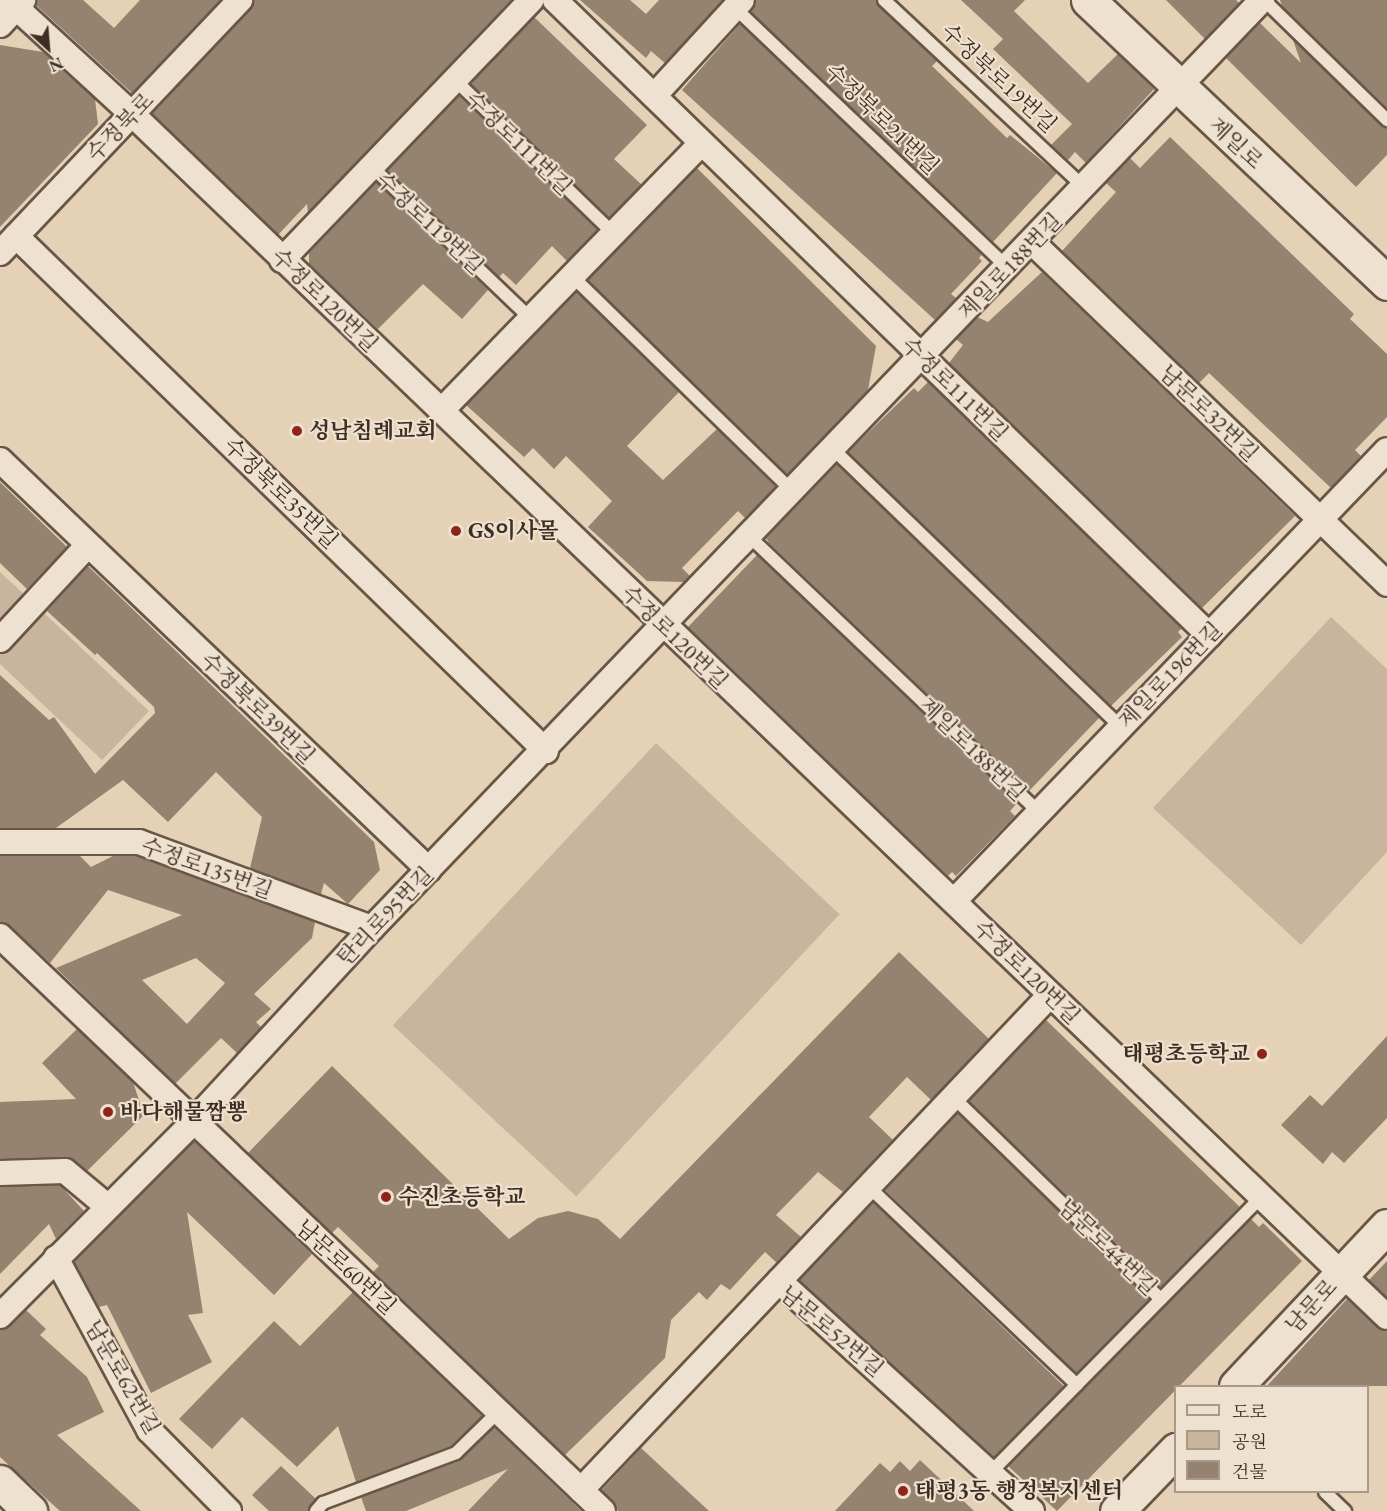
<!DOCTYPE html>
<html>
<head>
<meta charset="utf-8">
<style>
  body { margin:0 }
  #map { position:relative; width:1387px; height:1511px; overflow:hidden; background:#e5d1b6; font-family:"EB Garamond","Noto Serif KR",serif }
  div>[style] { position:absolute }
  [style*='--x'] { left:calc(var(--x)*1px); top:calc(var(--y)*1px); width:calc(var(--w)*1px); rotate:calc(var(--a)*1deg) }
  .green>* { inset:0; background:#c9b59d; transform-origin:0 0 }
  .building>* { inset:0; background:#95826f; transform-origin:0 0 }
  .roads { filter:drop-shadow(2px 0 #685647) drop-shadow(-2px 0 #685647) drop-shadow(0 2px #685647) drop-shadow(0 -2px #685647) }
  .lane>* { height:12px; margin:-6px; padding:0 6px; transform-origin:6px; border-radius:6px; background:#eee1d0 }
  .street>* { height:24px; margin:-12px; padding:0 12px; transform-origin:12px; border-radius:12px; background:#eee1d0 }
  .secondary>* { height:33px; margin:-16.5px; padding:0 16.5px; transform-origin:16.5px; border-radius:16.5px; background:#eee1d0 }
  .dots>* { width:16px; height:16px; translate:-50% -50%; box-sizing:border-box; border:3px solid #eee1d0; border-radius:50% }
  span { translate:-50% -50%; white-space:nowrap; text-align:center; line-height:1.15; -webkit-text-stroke:4.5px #eee1d0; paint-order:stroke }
  .street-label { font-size:22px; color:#3e2d22 }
  .poi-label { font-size:22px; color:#3e2d22; font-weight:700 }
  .left { translate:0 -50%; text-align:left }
  .right { translate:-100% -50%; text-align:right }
  .legend { position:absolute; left:1174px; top:1385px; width:195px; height:108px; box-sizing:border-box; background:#eee1d0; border:2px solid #a8998a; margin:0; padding:8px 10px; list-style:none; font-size:18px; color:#3e2d22 }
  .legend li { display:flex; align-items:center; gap:12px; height:30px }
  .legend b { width:30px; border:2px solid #a8998a }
  .north { position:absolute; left:18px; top:18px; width:60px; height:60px; -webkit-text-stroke:4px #eee1d0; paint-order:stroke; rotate:154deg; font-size:16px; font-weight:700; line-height:24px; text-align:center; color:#3e2d22 }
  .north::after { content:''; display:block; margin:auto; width:21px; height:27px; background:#3e2d22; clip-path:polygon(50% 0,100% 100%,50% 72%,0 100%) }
</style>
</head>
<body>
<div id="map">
  <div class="green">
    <div style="clip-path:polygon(0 572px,149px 711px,102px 760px,0 664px)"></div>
    <div style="clip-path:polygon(1331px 617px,1387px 669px,1387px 852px,1301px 945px,1153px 808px)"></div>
    <div style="left:656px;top:743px;width:251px;height:386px;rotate:43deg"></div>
  </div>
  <div class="building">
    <div style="clip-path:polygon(37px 0,83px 0,114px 28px,140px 0,220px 0,132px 93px,36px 5px)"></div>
    <div style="clip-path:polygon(254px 0,511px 0,308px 213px,307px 204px,278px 235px,152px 113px,250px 10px)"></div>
    <div style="clip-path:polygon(580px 0,630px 0,646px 14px,659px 0,723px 0,665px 63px,651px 51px,646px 58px)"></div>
    <div style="clip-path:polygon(756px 0,876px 0,937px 61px,932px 66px,1007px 138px,1010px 135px,1057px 173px,993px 242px,751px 12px)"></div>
    <div style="clip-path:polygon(961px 0,1025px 0,1014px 11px,1088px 83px,1118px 54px,1154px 89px,1086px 163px,1075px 152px,1068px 160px,1051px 145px,1072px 124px,993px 49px,1003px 39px)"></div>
    <div style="clip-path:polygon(1166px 0,1236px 0,1239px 3px,1205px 39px)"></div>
    <div style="clip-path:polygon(1280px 0,1387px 0,1387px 108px,1282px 6px)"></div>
    <div style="clip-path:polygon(534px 17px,647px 125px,614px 159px,642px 185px,609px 218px,471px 84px)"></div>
    <div style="clip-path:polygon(1260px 23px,1301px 63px,1293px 40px,1387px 128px,1387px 155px,1356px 187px,1226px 58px)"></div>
    <div style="clip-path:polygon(740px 24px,982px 254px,979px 258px,982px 261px,951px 294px,956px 298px,935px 320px,682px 90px)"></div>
    <div style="clip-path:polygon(0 45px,43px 52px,95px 99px,98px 124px,0 227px)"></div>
    <div style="clip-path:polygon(459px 96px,598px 230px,567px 261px,552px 246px,516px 285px,503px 273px,499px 277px,388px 170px)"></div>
    <div style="clip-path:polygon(1170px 137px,1354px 314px,1350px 319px,1387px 354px,1387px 417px,1355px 450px,1361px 456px,1331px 488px,1209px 373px,1199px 383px,1062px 251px,1116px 192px,1106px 183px,1130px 158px,1140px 168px)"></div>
    <div style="clip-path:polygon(697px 168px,876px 346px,868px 390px,787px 475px,588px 280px)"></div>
    <div style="clip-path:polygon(376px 182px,488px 290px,462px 319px,423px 284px,378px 329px,309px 264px,309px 253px)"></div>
    <div style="clip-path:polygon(1042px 272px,1295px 516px,1202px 608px,949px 363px,963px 345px,956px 339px,977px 317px,988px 322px)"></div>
    <div style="clip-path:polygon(577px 292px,679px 392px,627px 446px,663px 480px,717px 429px,776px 487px,745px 518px,738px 511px,682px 568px,690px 576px,684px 582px,647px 581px,588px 527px,612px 501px,566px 456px,554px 469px,533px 448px,524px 457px,466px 405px)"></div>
    <div style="clip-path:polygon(928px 382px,1182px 628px,1178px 632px,1182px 637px,1111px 706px,848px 452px,914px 388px,918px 392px)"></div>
    <div style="clip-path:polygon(837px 464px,1099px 718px,1029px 791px,769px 543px,766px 538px)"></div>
    <div style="clip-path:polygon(0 482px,67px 547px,27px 589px,0 563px)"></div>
    <div style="clip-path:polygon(757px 555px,1017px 803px,1010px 811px,1015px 816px,956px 876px,952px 872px,948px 876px,688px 627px)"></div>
    <div style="clip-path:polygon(88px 566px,374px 842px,380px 870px,348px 904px,324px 883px,321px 894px,250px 868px,262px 817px,216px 772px,168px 822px,123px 780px,56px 828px,0 828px,0 675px,49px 720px,54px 717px,95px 774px,155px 713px,154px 707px,97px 653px,95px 655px,47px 611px)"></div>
    <div style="clip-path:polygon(evenodd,0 856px,80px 856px,91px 867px,113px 856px,136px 856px,315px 922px,312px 938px,254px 994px,271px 1009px,256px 1022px,261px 1027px,237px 1053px,221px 1038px,175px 1084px,56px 968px,182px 915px,108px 890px,50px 963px,10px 926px,0 922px,0 856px,196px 958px,225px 983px,187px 1024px,142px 980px,196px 958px)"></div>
    <div style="clip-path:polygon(899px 952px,989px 1039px,931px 1100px,907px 1077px,869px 1117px,893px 1140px,843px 1192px,818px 1172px,776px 1215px,801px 1237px,777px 1263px,765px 1252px,730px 1290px,721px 1284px,707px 1300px,699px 1292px,671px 1320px,665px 1358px,565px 1455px,373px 1272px,379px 1266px,338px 1227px,332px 1233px,248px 1153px,332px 1066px,509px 1239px,538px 1218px,568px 1211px,598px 1219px,620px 1239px)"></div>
    <div style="left:1046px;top:1020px;width:269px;height:112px;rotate:44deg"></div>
    <div style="clip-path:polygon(77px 1029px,133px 1082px,144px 1115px,87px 1171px,65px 1157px,0 1159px,0 1102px,76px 1099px,42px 1063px)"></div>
    <div style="clip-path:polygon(1387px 1036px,1387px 1118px,1344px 1163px,1332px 1152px,1323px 1164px,1281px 1125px,1310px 1095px,1322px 1106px)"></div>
    <div style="left:958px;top:1113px;width:267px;height:106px;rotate:44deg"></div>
    <div style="clip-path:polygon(194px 1141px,312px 1254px,274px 1295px,187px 1212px,203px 1313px,188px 1315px,212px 1362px,151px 1393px,107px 1305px,99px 1307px,74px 1262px)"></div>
    <div style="clip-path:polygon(60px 1185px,84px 1211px,56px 1239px,49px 1224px,0 1274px,0 1187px)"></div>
    <div style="left:873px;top:1202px;width:265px;height:108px;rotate:44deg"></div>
    <div style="clip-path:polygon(1251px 1219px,1259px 1227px,1263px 1223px,1302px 1261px,1057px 1511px,1008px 1466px)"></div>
    <div style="clip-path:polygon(1387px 1261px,1387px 1297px,1369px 1280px)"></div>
    <div style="clip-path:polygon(353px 1292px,482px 1416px,451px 1446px,356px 1482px,338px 1426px,297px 1467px,242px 1417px,212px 1449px,179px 1419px,274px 1321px,300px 1346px)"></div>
    <div style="clip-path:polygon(1347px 1299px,1377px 1327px,1387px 1331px,1387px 1386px,1267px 1386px)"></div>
    <div style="clip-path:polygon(26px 1310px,46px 1329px,40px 1335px,87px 1377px,104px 1412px,57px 1435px,141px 1511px,60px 1511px,0 1457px,0 1330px,10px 1326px)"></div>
    <div style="clip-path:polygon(494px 1427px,581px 1511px,468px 1511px,508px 1469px,406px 1511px,366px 1511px,361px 1497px,459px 1461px)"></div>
    <div style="clip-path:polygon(641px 1448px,709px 1511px,618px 1511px,602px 1490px)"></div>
    <div style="clip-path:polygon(920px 1460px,974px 1511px,835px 1511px,880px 1463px,890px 1472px,900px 1461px,910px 1471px)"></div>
    <div style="clip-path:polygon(281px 1466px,316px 1499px,308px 1511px,269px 1511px,252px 1495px)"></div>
  </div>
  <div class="roads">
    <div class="lane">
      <div style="--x:884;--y:0;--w:274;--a:43.1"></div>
      <div style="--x:1264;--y:0;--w:172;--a:44.3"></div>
      <div style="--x:733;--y:6;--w:380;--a:43.6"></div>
      <div style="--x:453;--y:78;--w:224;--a:44.1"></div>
      <div style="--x:370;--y:165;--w:223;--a:43.7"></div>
      <div style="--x:572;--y:276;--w:309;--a:44.3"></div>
      <div style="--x:834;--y:450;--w:399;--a:44"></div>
      <div style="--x:750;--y:537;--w:399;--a:43.6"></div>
      <div style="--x:953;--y:1097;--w:290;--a:44.2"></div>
      <div style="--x:869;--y:1187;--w:287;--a:43.6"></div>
      <div style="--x:991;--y:1472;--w:385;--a:-45.5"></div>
      <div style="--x:1325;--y:1492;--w:28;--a:44"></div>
      <div style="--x:316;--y:1511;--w:11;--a:-49"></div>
      <div style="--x:323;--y:1503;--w:142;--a:-20.6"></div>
      <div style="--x:456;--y:1453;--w:60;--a:-44.3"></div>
    </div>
    <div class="street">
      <div style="--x:8;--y:0;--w:168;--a:42.6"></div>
      <div style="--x:132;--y:114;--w:1738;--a:43.79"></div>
      <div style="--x:555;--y:0;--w:912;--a:44.16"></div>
      <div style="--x:0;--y:25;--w:34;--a:-47"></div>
      <div style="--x:654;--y:96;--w:130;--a:-47.5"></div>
      <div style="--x:16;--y:236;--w:739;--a:44.18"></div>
      <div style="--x:1032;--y:242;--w:493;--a:43.9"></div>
      <div style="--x:0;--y:253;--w:349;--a:-46.5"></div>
      <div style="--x:282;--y:260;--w:360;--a:-46.2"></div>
      <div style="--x:441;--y:411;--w:374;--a:-45.8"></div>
      <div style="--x:0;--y:460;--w:593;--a:43.7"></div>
      <div style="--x:0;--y:640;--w:129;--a:-47.2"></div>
      <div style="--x:0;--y:842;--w:139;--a:0"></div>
      <div style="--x:139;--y:842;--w:248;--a:20.3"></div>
      <div style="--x:954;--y:901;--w:625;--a:-46.17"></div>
      <div style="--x:0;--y:936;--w:833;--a:43.64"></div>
      <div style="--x:0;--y:1173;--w:65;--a:-1.8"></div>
      <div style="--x:65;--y:1171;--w:55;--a:39.8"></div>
      <div style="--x:56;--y:1258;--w:196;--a:61.6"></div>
      <div style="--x:149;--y:1430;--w:114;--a:45.4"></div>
      <div style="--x:779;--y:1281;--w:342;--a:42.3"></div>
      <div style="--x:0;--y:1316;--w:274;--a:-45.1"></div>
      <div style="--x:193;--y:1122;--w:264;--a:-47.3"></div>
      <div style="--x:372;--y:928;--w:1286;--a:-46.2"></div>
      <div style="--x:581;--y:1490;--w:682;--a:-46.54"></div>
    </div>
    <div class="secondary">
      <div style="--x:1088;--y:0;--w:412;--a:43.4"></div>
      <div style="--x:1236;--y:1386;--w:220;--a:-46.7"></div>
      <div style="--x:0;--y:1482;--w:42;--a:44"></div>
      <div style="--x:1117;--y:1511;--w:85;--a:-46"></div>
    </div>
  </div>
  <div class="dots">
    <div style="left:297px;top:431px;background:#8f2418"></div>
    <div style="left:456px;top:531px;background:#8f2418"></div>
    <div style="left:1262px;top:1054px;background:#8f2418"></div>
    <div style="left:108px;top:1112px;background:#8f2418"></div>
    <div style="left:386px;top:1197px;background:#8f2418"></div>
    <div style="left:903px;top:1491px;background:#8f2418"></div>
  </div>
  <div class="street-label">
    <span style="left:999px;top:78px;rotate:43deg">수정북로19번길</span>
    <span style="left:882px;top:119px;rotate:44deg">수정북로21번길</span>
    <span style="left:120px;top:127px;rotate:-46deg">수정북로</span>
    <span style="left:519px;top:143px;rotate:44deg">수정로111번길</span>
    <span style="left:1236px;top:143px;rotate:43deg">제일로</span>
    <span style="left:430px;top:223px;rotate:43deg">수정로119번길</span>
    <span style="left:1010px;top:266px;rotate:-46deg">제일로188번길</span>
    <span style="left:325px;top:300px;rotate:44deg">수정로120번길</span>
    <span style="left:955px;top:389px;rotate:44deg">수정로111번길</span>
    <span style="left:1209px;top:413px;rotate:44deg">남문로32번길</span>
    <span style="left:281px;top:493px;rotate:44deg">수정북로35번길</span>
    <span style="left:675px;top:637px;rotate:44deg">수정로120번길</span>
    <span style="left:1170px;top:675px;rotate:-46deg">제일로196번길</span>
    <span style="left:258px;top:708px;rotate:44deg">수정북로39번길</span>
    <span style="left:973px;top:749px;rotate:44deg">제일로188번길</span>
    <span style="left:207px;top:868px;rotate:20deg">수정로135번길</span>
    <span style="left:385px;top:916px;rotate:-46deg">탄리로95번길</span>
    <span style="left:1027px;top:972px;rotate:44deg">수정로120번길</span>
    <span style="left:1108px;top:1247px;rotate:44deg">남문로44번길</span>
    <span style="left:346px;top:1267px;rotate:43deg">남문로60번길</span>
    <span style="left:1311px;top:1306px;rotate:-47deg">남문로</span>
    <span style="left:832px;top:1331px;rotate:40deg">남문로52번길</span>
    <span style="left:123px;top:1377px;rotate:60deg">남문로62번길</span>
  </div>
  <div class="poi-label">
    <span class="left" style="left:309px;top:431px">성남침례교회</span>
    <span class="left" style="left:468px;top:531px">GS이사몰</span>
    <span class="right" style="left:1250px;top:1054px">태평초등학교</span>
    <span class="left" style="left:120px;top:1112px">바다해물짬뽕</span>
    <span class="left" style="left:398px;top:1197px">수진초등학교</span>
    <span class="left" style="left:915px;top:1491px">태평3동 행정복지센터</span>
  </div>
  <ul class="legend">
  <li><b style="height:8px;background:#eee1d0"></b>도로</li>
  <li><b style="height:16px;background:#c9b59d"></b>공원</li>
  <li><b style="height:16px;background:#95826f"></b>건물</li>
  </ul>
  <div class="north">N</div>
</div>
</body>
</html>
